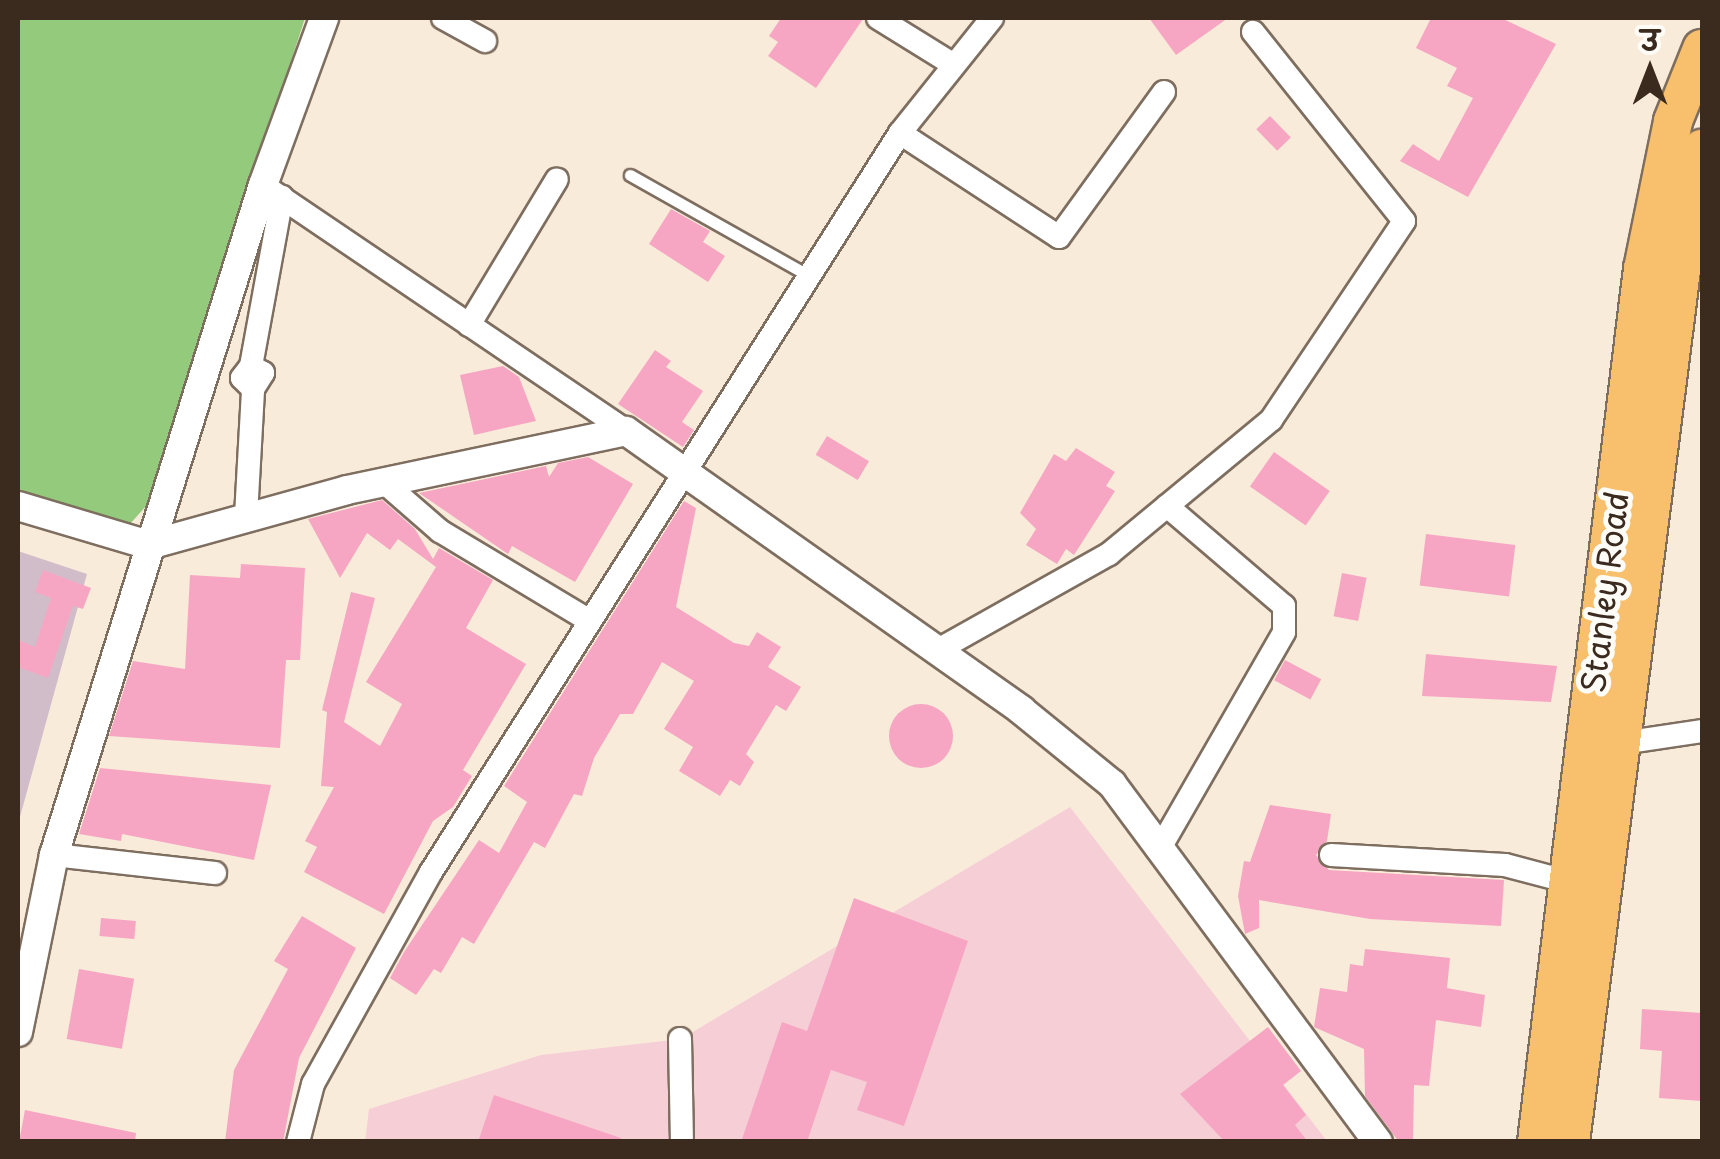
<!DOCTYPE html>
<html>
<head>
<meta charset="utf-8">
<style>
  body { margin:0 }
  #map { position:relative; width:1720px; height:1159px; overflow:hidden; background:#f9ebda; font-family:"Playpen Sans","Playpen Sans Deva",sans-serif }
  div>[style] { position:absolute }
  [style*='--x'] { left:calc(var(--x)*1px); top:calc(var(--y)*1px); width:calc(var(--w)*1px); rotate:calc(var(--a)*1deg) }
  .built>* { inset:0; background:#f6cfd6 }
  .industrial>* { inset:0; background:#d1bdc9 }
  .green>* { inset:0; background:#94ca7c }
  .building>* { inset:0; background:#f6a6c3; transform-origin:0 0 }
  .round { border-radius:50% }
  .roads { filter:drop-shadow(2px 0 #7e6e60) drop-shadow(-2px 0 #7e6e60) drop-shadow(0 2px #7e6e60) drop-shadow(0 -2px #7e6e60) }
  .service>* { height:11px; margin:-5.5px; padding:0 5.5px; transform-origin:5.5px; border-radius:5.5px; background:#fff }
  .minor>* { height:22px; margin:-11px; padding:0 11px; transform-origin:11px; border-radius:11px; background:#fff }
  .tertiary>* { height:28px; margin:-14px; padding:0 14px; transform-origin:14px; border-radius:14px; background:#fff }
  .primary>* { height:38px; margin:-19px; padding:0 19px; transform-origin:19px; border-radius:19px; background:#f8bf6c }
  span { translate:-50% -50%; white-space:nowrap; text-align:center; line-height:1.15; -webkit-text-stroke:10px #fdfcf7; paint-order:stroke }
  .street-label { font-size:32px; color:#3b2a1e }
  .frame { position:absolute; inset:0; border:20px solid #3b2a1e; pointer-events:none }
  .north { position:absolute; left:1600px; top:20px; width:100px; height:100px; -webkit-text-stroke:8px #fdfcf7; paint-order:stroke; rotate:0deg; font-size:28px; font-weight:700; line-height:40px; text-align:center; color:#3b2a1e }
  .north::after { content:''; display:block; margin:auto; width:35px; height:45px; background:#3b2a1e; clip-path:polygon(50% 0,100% 100%,50% 72%,0 100%) }
</style>
</head>
<body>
<div id="map">
  <div class="built">
    <div style="clip-path:polygon(1070px 807px,1327px 1141px,365px 1142px,369px 1109px,541px 1055px,681px 1039px)"></div>
  </div>
  <div class="industrial">
    <div style="clip-path:polygon(18px 551px,87px 574px,18px 824px)"></div>
  </div>
  <div class="green">
    <div style="clip-path:polygon(18px 18px,305px 18px,147px 505px,129px 525px,18px 490px)"></div>
  </div>
  <div class="building">
    <div style="clip-path:polygon(781px 18px,863px 18px,863px 19px,816px 88px,768px 56px,778px 42px,769px 36px)"></div>
    <div style="clip-path:polygon(1149px 18px,1228px 18px,1176px 55px)"></div>
    <div style="clip-path:polygon(1431px 18px,1501px 18px,1556px 44px,1468px 197px,1400px 161px,1413px 144px,1439px 161px,1473px 98px,1447px 86px,1457px 68px,1416px 48px)"></div>
    <div style="left:1270px;top:116px;width:30px;height:19px;rotate:46deg"></div>
    <div style="clip-path:polygon(671px 209px,710px 231px,703px 242px,725px 256px,708px 282px,649px 244px)"></div>
    <div style="clip-path:polygon(655px 350px,671px 361px,666px 367px,703px 391px,682px 422px,694px 430px,683px 447px,618px 404px)"></div>
    <div style="clip-path:polygon(503px 366px,519px 377px,536px 421px,474px 435px,460px 375px)"></div>
    <div style="left:827px;top:436px;width:49px;height:22px;rotate:31deg"></div>
    <div style="clip-path:polygon(1076px 448px,1115px 472px,1106px 486px,1115px 491px,1074px 555px,1066px 549px,1057px 564px,1026px 545px,1036px 529px,1020px 513px,1054px 454px,1066px 461px)"></div>
    <div style="left:1274px;top:452px;width:68px;height:42px;rotate:35deg"></div>
    <div style="clip-path:polygon(588px 457px,633px 484px,575px 582px,512px 546px,508px 554px,419px 493px,546px 466px,549px 477px,558px 463px)"></div>
    <div style="clip-path:polygon(382px 500px,415px 529px,433px 559px,439px 548px,493px 580px,466px 628px,526px 664px,463px 770px,472px 776px,453px 807px,433px 821px,384px 914px,304px 872px,317px 847px,305px 841px,334px 787px,321px 786px,327px 712px,322px 710px,351px 592px,375px 598px,344px 722px,380px 746px,402px 704px,366px 682px,436px 567px,398px 539px,390px 550px,367px 533px,340px 578px,308px 519px)"></div>
    <div style="clip-path:polygon(684px 501px,696px 508px,676px 607px,734px 643px,749px 646px,757px 632px,781px 647px,768px 667px,801px 687px,786px 711px,776px 705px,746px 754px,754px 762px,740px 786px,730px 780px,720px 796px,679px 771px,693px 747px,664px 729px,694px 681px,662px 662px,633px 714px,620px 714px,594px 758px,582px 796px,574px 794px,545px 848px,534px 842px,474px 944px,462px 937px,441px 973px,434px 969px,416px 995px,390px 978px,404px 952px,479px 840px,499px 853px,527px 802px,504px 786px)"></div>
    <div style="left:1426px;top:534px;width:90px;height:52px;rotate:7deg"></div>
    <div style="clip-path:polygon(241px 564px,305px 568px,300px 660px,286px 660px,280px 748px,109px 736px,133px 661px,185px 669px,190px 575px,240px 578px)"></div>
    <div style="clip-path:polygon(43px 570px,91px 588px,83px 609px,73px 606px,48px 678px,18px 667px,18px 640px,35px 647px,51px 598px,35px 592px)"></div>
    <div style="left:1342px;top:573px;width:25px;height:44px;rotate:11deg"></div>
    <div style="clip-path:polygon(1426px 654px,1557px 666px,1551px 702px,1422px 696px)"></div>
    <div style="left:1285px;top:660px;width:41px;height:23px;rotate:28deg"></div>
    <div class="round" style="left:889px;top:704px;width:64px;height:64px"></div>
    <div style="clip-path:polygon(100px 768px,271px 785px,254px 860px,122px 834px,121px 841px,79px 834px)"></div>
    <div style="clip-path:polygon(1270px 805px,1331px 814px,1327px 841px,1316px 855px,1329px 870px,1504px 880px,1501px 926px,1370px 919px,1259px 900px,1259px 928px,1245px 934px,1238px 896px,1244px 861px,1250px 862px)"></div>
    <div style="clip-path:polygon(854px 898px,968px 941px,904px 1126px,857px 1110px,867px 1082px,831px 1070px,807px 1142px,741px 1142px,782px 1022px,807px 1031px)"></div>
    <div style="clip-path:polygon(302px 916px,356px 948px,299px 1058px,283px 1142px,225px 1142px,234px 1070px,288px 969px,274px 961px)"></div>
    <div style="left:101px;top:918px;width:35px;height:18px;rotate:5deg"></div>
    <div style="clip-path:polygon(1365px 949px,1450px 958px,1447px 988px,1485px 995px,1481px 1027px,1436px 1020px,1429px 1086px,1414px 1085px,1413px 1142px,1399px 1142px,1365px 1096px,1364px 1049px,1314px 1027px,1320px 988px,1347px 992px,1350px 964px,1363px 966px)"></div>
    <div style="left:79px;top:969px;width:56px;height:71px;rotate:10deg"></div>
    <div style="clip-path:polygon(1642px 1009px,1702px 1013px,1702px 1101px,1659px 1098px,1662px 1051px,1640px 1049px)"></div>
    <div style="clip-path:polygon(1268px 1027px,1301px 1071px,1283px 1085px,1306px 1115px,1295px 1125px,1308px 1142px,1225px 1142px,1180px 1094px)"></div>
    <div style="clip-path:polygon(494px 1095px,621px 1138px,621px 1142px,478px 1142px)"></div>
    <div style="clip-path:polygon(25px 1110px,136px 1133px,135px 1142px,19px 1142px)"></div>
  </div>
  <div class="roads">
    <div class="service">
      <div style="--x:630;--y:175;--w:206;--a:29.4"></div>
    </div>
    <div class="minor">
      <div style="--x:443;--y:18;--w:48;--a:28.7"></div>
      <div style="--x:878;--y:18;--w:89;--a:31.7"></div>
      <div style="--x:900;--y:133;--w:190;--a:33.2"></div>
      <div style="--x:1059;--y:237;--w:179;--a:-54.1"></div>
      <div style="--x:263;--y:185;--w:439;--a:34.1"></div>
      <div style="--x:469;--y:325;--w:170;--a:-58.9"></div>
      <div style="--x:251;--y:366;--w:172;--a:-79.6"></div>
      <div style="--x:387;--y:485;--w:70;--a:41"></div>
      <div style="--x:440;--y:531;--w:175;--a:31"></div>
      <div style="--x:246;--y:516;--w:127;--a:-86.8"></div>
      <div style="--x:253;--y:389;--w:19;--a:-58"></div>
      <div style="--x:263;--y:373;--w:14;--a:-150"></div>
      <div style="--x:251;--y:366;--w:15;--a:127"></div>
      <div style="--x:242;--y:378;--w:16;--a:45"></div>
      <div style="--x:938;--y:650;--w:196;--a:-29.3"></div>
      <div style="--x:1109;--y:554;--w:210;--a:-39.6"></div>
      <div style="--x:1271;--y:420;--w:239;--a:-56.2"></div>
      <div style="--x:1404;--y:221;--w:242;--a:-128.6"></div>
      <div style="--x:1622;--y:743;--w:81;--a:-8.5"></div>
      <div style="--x:1160;--y:848;--w:249;--a:-60.1"></div>
      <div style="--x:1284;--y:632;--w:26;--a:-90"></div>
      <div style="--x:1284;--y:606;--w:154;--a:-139.5"></div>
      <div style="--x:54;--y:855;--w:162;--a:6.4"></div>
      <div style="--x:1331;--y:855;--w:174;--a:3.3"></div>
      <div style="--x:1505;--y:865;--w:66;--a:14.9"></div>
      <div style="--x:680;--y:1039;--w:103;--a:88.9"></div>
      <div style="--x:298;--y:1142;--w:60;--a:-75.5"></div>
      <div style="--x:313;--y:1084;--w:243;--a:-60.9"></div>
      <div style="--x:431;--y:872;--w:875;--a:-57.6"></div>
      <div style="--x:900;--y:133;--w:147;--a:-51.3"></div>
    </div>
    <div class="tertiary">
      <div style="--x:18;--y:506;--w:137;--a:16.6"></div>
      <div style="--x:149;--y:545;--w:205;--a:-15.5"></div>
      <div style="--x:347;--y:490;--w:285;--a:-11.9"></div>
      <div style="--x:626;--y:431;--w:484;--a:35.2"></div>
      <div style="--x:1021;--y:710;--w:117;--a:39.1"></div>
      <div style="--x:1112;--y:784;--w:446;--a:53.4"></div>
      <div style="--x:18;--y:1032;--w:181;--a:-78.5"></div>
      <div style="--x:54;--y:855;--w:702;--a:-72.68"></div>
      <div style="--x:263;--y:185;--w:178;--a:-69.9"></div>
    </div>
    <div class="primary">
      <div style="--x:1537;--y:1142;--w:879;--a:-83.08"></div>
      <div style="--x:1643;--y:269;--w:151;--a:-78.5"></div>
      <div style="--x:1673;--y:121;--w:78;--a:-68.1"></div>
      <div style="--x:1570;--y:1142;--w:903;--a:-82.75"></div>
      <div style="--x:1684;--y:246;--w:99;--a:-79.5"></div>
    </div>
  </div>
  <div class="street-label">
    <span style="left:1604px;top:592px;rotate:-83deg">Stanley Road</span>
  </div>
  <div class="frame"></div>
  <div class="north">उ</div>
</div>
</body>
</html>
